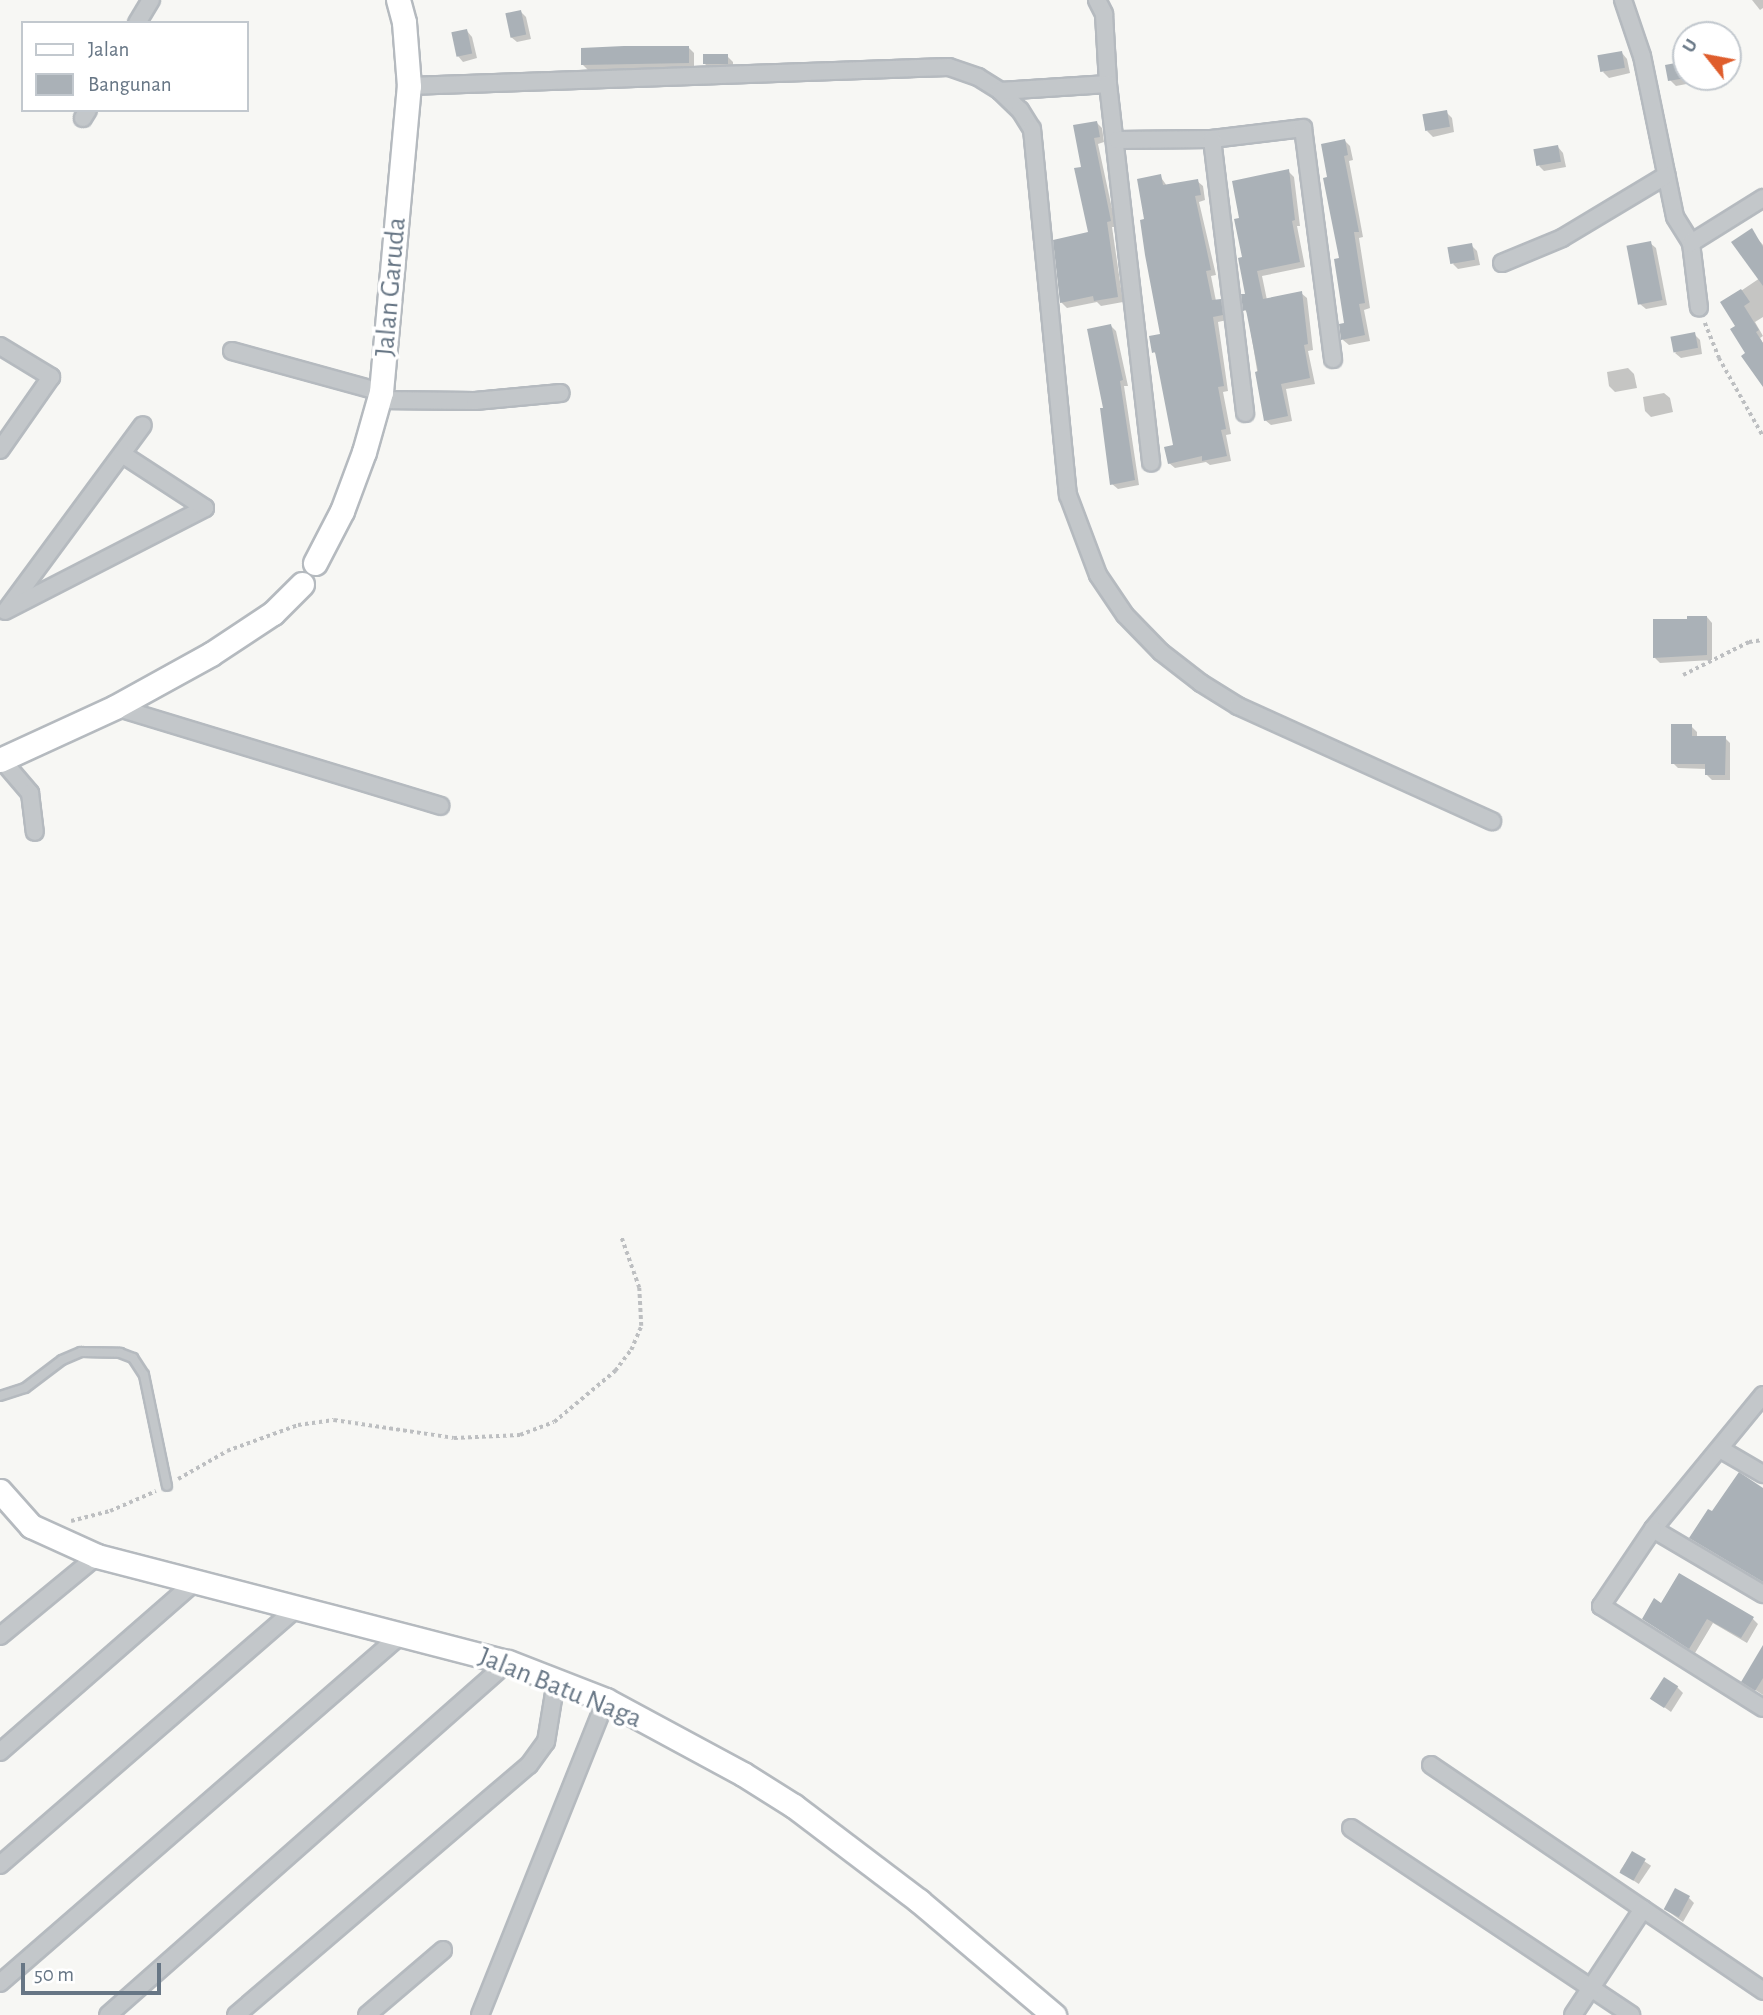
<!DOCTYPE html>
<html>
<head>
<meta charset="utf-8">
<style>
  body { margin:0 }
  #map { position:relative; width:1763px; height:2015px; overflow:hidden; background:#f7f7f4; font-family:"Alegreya Sans",sans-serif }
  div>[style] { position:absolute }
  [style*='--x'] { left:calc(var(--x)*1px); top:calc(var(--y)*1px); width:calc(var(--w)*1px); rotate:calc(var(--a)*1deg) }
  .shadow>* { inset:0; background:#0003; transform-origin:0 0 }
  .building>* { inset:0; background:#aab1b7; transform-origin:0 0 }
  .path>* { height:3.5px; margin-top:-1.75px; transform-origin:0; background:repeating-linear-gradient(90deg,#bdbfc1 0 3.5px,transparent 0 7px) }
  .roads { filter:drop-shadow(2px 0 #b5babf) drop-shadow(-2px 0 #b5babf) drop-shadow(0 2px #b5babf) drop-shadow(0 -2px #b5babf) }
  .lane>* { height:8px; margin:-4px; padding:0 4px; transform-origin:4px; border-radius:4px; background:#c3c7ca }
  .street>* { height:16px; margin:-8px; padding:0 8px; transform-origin:8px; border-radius:8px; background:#c3c7ca }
  .secondary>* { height:23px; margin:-11.5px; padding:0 11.5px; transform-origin:11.5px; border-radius:11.5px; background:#fff }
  span { translate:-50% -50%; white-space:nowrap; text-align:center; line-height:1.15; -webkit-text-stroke:7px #fff; paint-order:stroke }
  .street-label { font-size:28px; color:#677685 }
  .legend { position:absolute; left:21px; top:21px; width:228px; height:91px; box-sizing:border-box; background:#fff; border:2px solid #c2c8ce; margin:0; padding:9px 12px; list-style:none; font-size:21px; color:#677685 }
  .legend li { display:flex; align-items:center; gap:14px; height:35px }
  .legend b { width:35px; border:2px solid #c2c8ce }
  .north { position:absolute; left:1672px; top:21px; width:70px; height:70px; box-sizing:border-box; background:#fff; border:2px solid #c2c8ce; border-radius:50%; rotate:301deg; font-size:19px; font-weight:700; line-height:28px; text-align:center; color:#677685 }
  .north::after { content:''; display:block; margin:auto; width:24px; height:32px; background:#df5d2c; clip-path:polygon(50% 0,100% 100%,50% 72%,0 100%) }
  .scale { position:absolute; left:21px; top:1963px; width:140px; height:32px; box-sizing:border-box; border:4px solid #677685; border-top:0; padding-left:9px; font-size:21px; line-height:24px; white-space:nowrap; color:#677685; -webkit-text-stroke:5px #fff; paint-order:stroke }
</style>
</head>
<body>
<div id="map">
  <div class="shadow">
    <div style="clip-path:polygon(1752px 0,1763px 0,1763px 8px,1760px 10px)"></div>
    <div style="clip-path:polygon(521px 12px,526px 17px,531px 39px,517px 42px,511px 37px)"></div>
    <div style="clip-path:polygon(467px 31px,472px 37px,477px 58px,463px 62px,458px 56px)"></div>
    <div style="clip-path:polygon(689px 48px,694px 53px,694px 68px,588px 70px,582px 64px)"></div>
    <div style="clip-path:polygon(1622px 53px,1627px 59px,1630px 73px,1609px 78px,1603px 72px)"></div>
    <div style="clip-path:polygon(727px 56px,733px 62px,733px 69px,711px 70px,705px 64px)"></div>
    <div style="clip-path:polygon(1686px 62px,1686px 77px,1696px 77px,1697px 82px,1676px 86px,1670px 80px)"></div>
    <div style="clip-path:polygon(1446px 112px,1452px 118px,1454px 132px,1433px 137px,1427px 131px)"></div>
    <div style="clip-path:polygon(1096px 122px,1102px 128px,1104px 142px,1098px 144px,1116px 227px,1112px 227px,1123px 302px,1101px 306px,1097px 302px,1067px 308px,1061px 302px,1090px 234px,1083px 168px)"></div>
    <div style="clip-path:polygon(1345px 141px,1350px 146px,1353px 160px,1349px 161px,1363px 237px,1359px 238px,1370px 308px,1364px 310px,1370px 341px,1349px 345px,1343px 340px,1346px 324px,1341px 260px,1330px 178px)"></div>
    <div style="clip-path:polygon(1558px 147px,1563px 153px,1566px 167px,1544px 171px,1539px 166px)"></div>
    <div style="clip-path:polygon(1288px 171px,1294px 177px,1300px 226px,1297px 226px,1305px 267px,1262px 276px,1267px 300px,1301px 293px,1307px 298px,1313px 350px,1308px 351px,1315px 384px,1286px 389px,1292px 421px,1271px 425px,1265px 420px,1248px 314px,1245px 310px,1247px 295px,1241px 219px)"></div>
    <div style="clip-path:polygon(1160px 176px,1167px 186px,1197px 181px,1203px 186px,1205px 200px,1199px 202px,1216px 275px,1211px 276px,1216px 301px,1220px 300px,1226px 306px,1227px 320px,1218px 322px,1228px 391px,1223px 392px,1231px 434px,1226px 435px,1231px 461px,1210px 465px,1206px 462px,1175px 468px,1169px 463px,1175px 447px,1158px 356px,1154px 352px,1162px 335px,1146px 220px)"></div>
    <div style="clip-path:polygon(1751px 231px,1763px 245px,1763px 317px,1755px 322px,1763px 336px,1760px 338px,1763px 343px,1763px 385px,1738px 326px,1723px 303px,1760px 278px)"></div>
    <div style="clip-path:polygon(1650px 243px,1656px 248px,1667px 305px,1646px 309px,1640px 304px)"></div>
    <div style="clip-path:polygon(1471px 245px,1477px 251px,1480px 265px,1458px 269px,1453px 264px)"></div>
    <div style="clip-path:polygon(1111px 326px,1116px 331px,1128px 386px,1124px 386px,1139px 485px,1118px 489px,1112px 484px,1105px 409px)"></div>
    <div style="clip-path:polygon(1694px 334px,1700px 340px,1702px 354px,1681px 358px,1675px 353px)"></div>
    <div style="clip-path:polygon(1628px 368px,1634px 374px,1637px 388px,1615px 392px,1609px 386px,1607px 372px)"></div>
    <div style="clip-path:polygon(1664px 393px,1670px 398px,1673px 412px,1651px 417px,1645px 411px,1643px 397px)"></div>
    <div style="clip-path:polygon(1707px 617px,1712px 623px,1712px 660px,1660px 663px,1655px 658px,1688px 621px)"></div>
    <div style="clip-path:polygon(1691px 726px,1697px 732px,1697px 737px,1725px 738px,1730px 743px,1730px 780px,1712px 780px,1706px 774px,1706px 769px,1678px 768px,1673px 763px)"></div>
    <div style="clip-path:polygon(1662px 1605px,1753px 1619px,1758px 1624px,1747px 1643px,1713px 1623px,1695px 1653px,1644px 1619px)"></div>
    <div style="clip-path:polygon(1763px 1669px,1763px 1695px,1743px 1682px)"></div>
    <div style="clip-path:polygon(1677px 1687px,1683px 1693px,1671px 1712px,1653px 1699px)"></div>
    <div style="left:1632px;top:1853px;width:23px;height:22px;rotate:34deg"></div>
    <div style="clip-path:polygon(1689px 1898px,1694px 1903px,1683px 1922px,1665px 1909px)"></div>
  </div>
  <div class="building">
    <div style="left:521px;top:10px;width:25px;height:16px;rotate:78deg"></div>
    <div style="left:467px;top:29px;width:25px;height:16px;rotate:78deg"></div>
    <div style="clip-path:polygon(624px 46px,689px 46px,689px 63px,581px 65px,581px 48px)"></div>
    <div style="left:1622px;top:51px;width:17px;height:25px;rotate:80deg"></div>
    <div style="left:728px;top:54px;width:10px;height:25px;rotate:90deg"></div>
    <div style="clip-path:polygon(1686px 61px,1686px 78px,1668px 81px,1665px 65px)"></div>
    <div style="left:1447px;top:110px;width:17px;height:25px;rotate:80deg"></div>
    <div style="clip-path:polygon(1097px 121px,1100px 137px,1094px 138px,1111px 221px,1107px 222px,1118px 297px,1094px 301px,1093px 296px,1060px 303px,1053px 240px,1088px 232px,1074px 168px,1081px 167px,1073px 125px)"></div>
    <div style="clip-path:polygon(1345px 139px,1348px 155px,1344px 156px,1359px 232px,1354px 232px,1365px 303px,1359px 304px,1365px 335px,1341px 340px,1339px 324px,1344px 323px,1334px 259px,1339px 258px,1323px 178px,1327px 177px,1321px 144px)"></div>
    <div style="left:1558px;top:145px;width:17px;height:25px;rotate:80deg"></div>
    <div style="clip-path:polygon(1289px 169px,1295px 220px,1292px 221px,1300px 262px,1257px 271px,1263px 299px,1302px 291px,1308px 344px,1304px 345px,1310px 378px,1281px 384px,1288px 416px,1264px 421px,1255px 372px,1258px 371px,1246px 310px,1243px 311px,1241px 294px,1245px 294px,1238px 258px,1242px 257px,1234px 219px,1239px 218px,1232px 181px)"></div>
    <div style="clip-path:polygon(1161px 174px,1163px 185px,1198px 179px,1201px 195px,1195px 196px,1211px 270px,1206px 271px,1212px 300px,1221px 299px,1223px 315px,1213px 317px,1224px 386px,1218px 387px,1226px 429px,1221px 430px,1227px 456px,1202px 461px,1202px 456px,1168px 464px,1164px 447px,1173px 445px,1155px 352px,1152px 353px,1149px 336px,1160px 334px,1145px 255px,1140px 220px,1144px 219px,1137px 179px)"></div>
    <div style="clip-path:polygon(1752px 228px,1763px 247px,1763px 286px,1731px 242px)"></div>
    <div style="left:1651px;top:241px;width:60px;height:25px;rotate:79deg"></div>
    <div style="left:1472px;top:243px;width:17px;height:25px;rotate:80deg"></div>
    <div style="clip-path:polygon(1741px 289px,1750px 302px,1744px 306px,1759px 330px,1756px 332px,1763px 343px,1763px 387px,1741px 356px,1745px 353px,1730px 329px,1735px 326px,1720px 302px)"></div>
    <div style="clip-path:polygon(1111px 324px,1123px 380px,1120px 381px,1135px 480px,1110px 485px,1100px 408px,1103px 408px,1087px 329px)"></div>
    <div style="left:1695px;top:332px;width:16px;height:25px;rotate:79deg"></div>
    <div style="clip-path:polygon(1687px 616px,1707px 616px,1707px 655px,1653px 658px,1653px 619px,1687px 619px)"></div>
    <div style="clip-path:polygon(1671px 724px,1692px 724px,1692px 736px,1726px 736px,1725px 775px,1705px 775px,1705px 764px,1671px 764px)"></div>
    <div style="clip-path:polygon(1739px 1472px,1763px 1488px,1763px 1582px,1689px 1538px,1708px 1509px,1712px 1511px)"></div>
    <div style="clip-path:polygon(1679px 1573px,1754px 1617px,1741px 1638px,1707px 1619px,1689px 1649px,1642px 1619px,1654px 1598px,1661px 1603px)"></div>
    <div style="clip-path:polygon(1763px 1645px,1763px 1678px,1755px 1691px,1741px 1682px)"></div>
    <div style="left:1664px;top:1677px;width:17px;height:26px;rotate:33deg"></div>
    <div style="left:1632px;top:1851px;width:16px;height:25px;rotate:30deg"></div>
    <div style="left:1675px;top:1888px;width:17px;height:24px;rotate:28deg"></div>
  </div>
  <div class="path">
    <div style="--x:1705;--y:323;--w:38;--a:68"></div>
    <div style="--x:1719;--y:358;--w:90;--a:60.6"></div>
    <div style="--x:1683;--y:675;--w:74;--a:-26.6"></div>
    <div style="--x:1749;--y:642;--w:14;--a:-8"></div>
    <div style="--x:178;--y:1479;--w:56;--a:-29.7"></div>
    <div style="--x:227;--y:1451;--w:76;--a:-20.1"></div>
    <div style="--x:298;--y:1425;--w:36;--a:-8"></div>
    <div style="--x:334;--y:1420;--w:121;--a:8.5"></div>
    <div style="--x:454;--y:1438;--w:66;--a:-2.6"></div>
    <div style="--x:520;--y:1435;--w:36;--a:-21"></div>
    <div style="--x:554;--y:1422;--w:80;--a:-39.9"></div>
    <div style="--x:615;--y:1371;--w:26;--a:-53"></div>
    <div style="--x:631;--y:1350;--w:26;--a:-67"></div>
    <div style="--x:641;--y:1326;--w:38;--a:-93"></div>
    <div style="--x:639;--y:1288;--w:54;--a:-109.4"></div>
    <div style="--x:71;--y:1521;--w:40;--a:-14.4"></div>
    <div style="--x:110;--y:1511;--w:50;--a:-23.5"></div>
  </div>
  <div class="roads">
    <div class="lane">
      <div style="--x:0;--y:1396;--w:26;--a:-18"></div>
      <div style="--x:25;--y:1388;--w:46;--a:-37.1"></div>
      <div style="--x:62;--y:1360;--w:21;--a:-23"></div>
      <div style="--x:81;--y:1352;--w:39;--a:1"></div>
      <div style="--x:120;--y:1353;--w:14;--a:21"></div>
      <div style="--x:133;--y:1358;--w:20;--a:57"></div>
      <div style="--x:144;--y:1375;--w:113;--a:78.3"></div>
    </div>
    <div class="street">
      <div style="--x:1097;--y:0;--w:16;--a:63"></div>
      <div style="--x:1104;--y:14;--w:70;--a:86.7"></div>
      <div style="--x:1623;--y:0;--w:59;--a:71.3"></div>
      <div style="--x:1642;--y:56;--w:164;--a:78.4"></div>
      <div style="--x:1675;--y:217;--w:31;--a:58"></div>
      <div style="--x:1691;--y:243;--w:65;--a:83"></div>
      <div style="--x:137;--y:23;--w:27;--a:-59"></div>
      <div style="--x:409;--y:86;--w:540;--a:-2.02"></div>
      <div style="--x:949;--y:67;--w:31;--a:19"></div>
      <div style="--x:978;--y:77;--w:26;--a:32"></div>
      <div style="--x:1000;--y:91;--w:28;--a:44"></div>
      <div style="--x:1020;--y:110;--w:22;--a:58"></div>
      <div style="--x:1032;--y:129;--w:368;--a:84.4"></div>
      <div style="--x:1068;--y:495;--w:85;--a:69.4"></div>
      <div style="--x:1098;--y:575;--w:48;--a:56"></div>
      <div style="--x:1125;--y:615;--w:52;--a:45.8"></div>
      <div style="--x:1161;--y:652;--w:51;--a:37.8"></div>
      <div style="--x:1201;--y:683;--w:44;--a:31.9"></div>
      <div style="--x:1238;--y:706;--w:279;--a:24.4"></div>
      <div style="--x:1000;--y:91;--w:108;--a:-3.7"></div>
      <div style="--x:1108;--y:84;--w:381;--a:83.5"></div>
      <div style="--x:83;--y:118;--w:9;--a:-58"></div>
      <div style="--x:1212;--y:139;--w:92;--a:-6.9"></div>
      <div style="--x:1303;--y:128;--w:233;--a:82.6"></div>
      <div style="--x:1117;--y:140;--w:95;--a:-0.6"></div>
      <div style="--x:1212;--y:139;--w:276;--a:83.1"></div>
      <div style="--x:1691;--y:243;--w:85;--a:-32"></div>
      <div style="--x:1502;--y:263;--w:65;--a:-22.6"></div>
      <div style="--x:1562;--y:238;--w:122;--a:-31"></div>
      <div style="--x:0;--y:346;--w:60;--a:31.3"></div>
      <div style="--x:51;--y:377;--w:89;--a:124.9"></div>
      <div style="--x:232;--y:351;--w:155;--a:15.4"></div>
      <div style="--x:379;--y:400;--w:96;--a:0.6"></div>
      <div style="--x:475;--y:401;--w:86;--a:-5.3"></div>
      <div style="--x:8;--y:608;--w:227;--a:-53.6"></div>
      <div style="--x:5;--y:611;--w:225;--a:-27.2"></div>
      <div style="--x:205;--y:508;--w:99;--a:-147"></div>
      <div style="--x:115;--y:707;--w:340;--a:16.9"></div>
      <div style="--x:1;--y:759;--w:45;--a:49.5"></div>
      <div style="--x:30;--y:793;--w:39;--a:83"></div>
      <div style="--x:1763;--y:1395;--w:173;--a:129.4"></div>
      <div style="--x:1653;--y:1529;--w:128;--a:30.6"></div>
      <div style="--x:1720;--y:1449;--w:50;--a:30.2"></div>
      <div style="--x:1653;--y:1529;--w:93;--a:124"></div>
      <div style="--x:1601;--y:1606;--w:191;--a:32.2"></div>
      <div style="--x:0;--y:1636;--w:126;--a:-39.5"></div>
      <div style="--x:0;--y:1752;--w:260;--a:-41.1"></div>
      <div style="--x:1431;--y:1765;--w:402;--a:34.2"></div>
      <div style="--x:1351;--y:1828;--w:337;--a:33.7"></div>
      <div style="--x:0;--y:1865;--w:396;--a:-40.9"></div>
      <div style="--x:0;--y:1983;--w:534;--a:-40.97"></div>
      <div style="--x:108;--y:2015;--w:533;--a:-41.43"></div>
      <div style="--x:236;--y:2015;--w:385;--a:-40.5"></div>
      <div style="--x:529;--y:1765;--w:29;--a:-54"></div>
      <div style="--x:546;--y:1742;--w:62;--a:-80.7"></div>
      <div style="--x:367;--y:2015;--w:100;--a:-40.5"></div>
      <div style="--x:480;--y:2015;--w:339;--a:-68.2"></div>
      <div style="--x:1573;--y:2015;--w:127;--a:-56.6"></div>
    </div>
    <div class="secondary">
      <div style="--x:315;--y:563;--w:59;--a:-62.6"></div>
      <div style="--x:342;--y:511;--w:63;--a:-69.6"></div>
      <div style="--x:364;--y:452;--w:62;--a:-74.2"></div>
      <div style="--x:381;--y:392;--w:307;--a:-84.8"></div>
      <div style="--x:409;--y:86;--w:64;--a:-94.5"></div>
      <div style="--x:404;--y:22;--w:23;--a:-105"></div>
      <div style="--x:0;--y:760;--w:127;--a:-24.7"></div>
      <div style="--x:115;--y:707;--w:110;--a:-28.9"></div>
      <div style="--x:211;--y:654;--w:74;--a:-33.5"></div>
      <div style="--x:273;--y:613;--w:41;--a:-45"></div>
      <div style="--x:0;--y:1491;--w:47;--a:48.5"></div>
      <div style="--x:31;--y:1526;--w:72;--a:24.4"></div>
      <div style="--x:97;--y:1556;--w:424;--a:14.5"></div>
      <div style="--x:508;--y:1662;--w:105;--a:21.2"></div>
      <div style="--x:606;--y:1700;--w:156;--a:28.4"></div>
      <div style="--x:743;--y:1774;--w:60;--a:32.1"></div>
      <div style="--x:794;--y:1806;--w:157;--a:37.2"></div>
      <div style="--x:919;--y:1901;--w:177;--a:40.2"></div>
    </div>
  </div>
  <div class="street-label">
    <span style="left:391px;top:287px;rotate:-85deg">Jalan Garuda</span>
    <span style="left:560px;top:1688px;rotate:22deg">Jalan Batu Naga</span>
  </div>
  <ul class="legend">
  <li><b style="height:9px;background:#fff"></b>Jalan</li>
  <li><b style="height:19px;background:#aab1b7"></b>Bangunan</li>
  </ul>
  <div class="north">U</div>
  <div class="scale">50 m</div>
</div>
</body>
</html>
